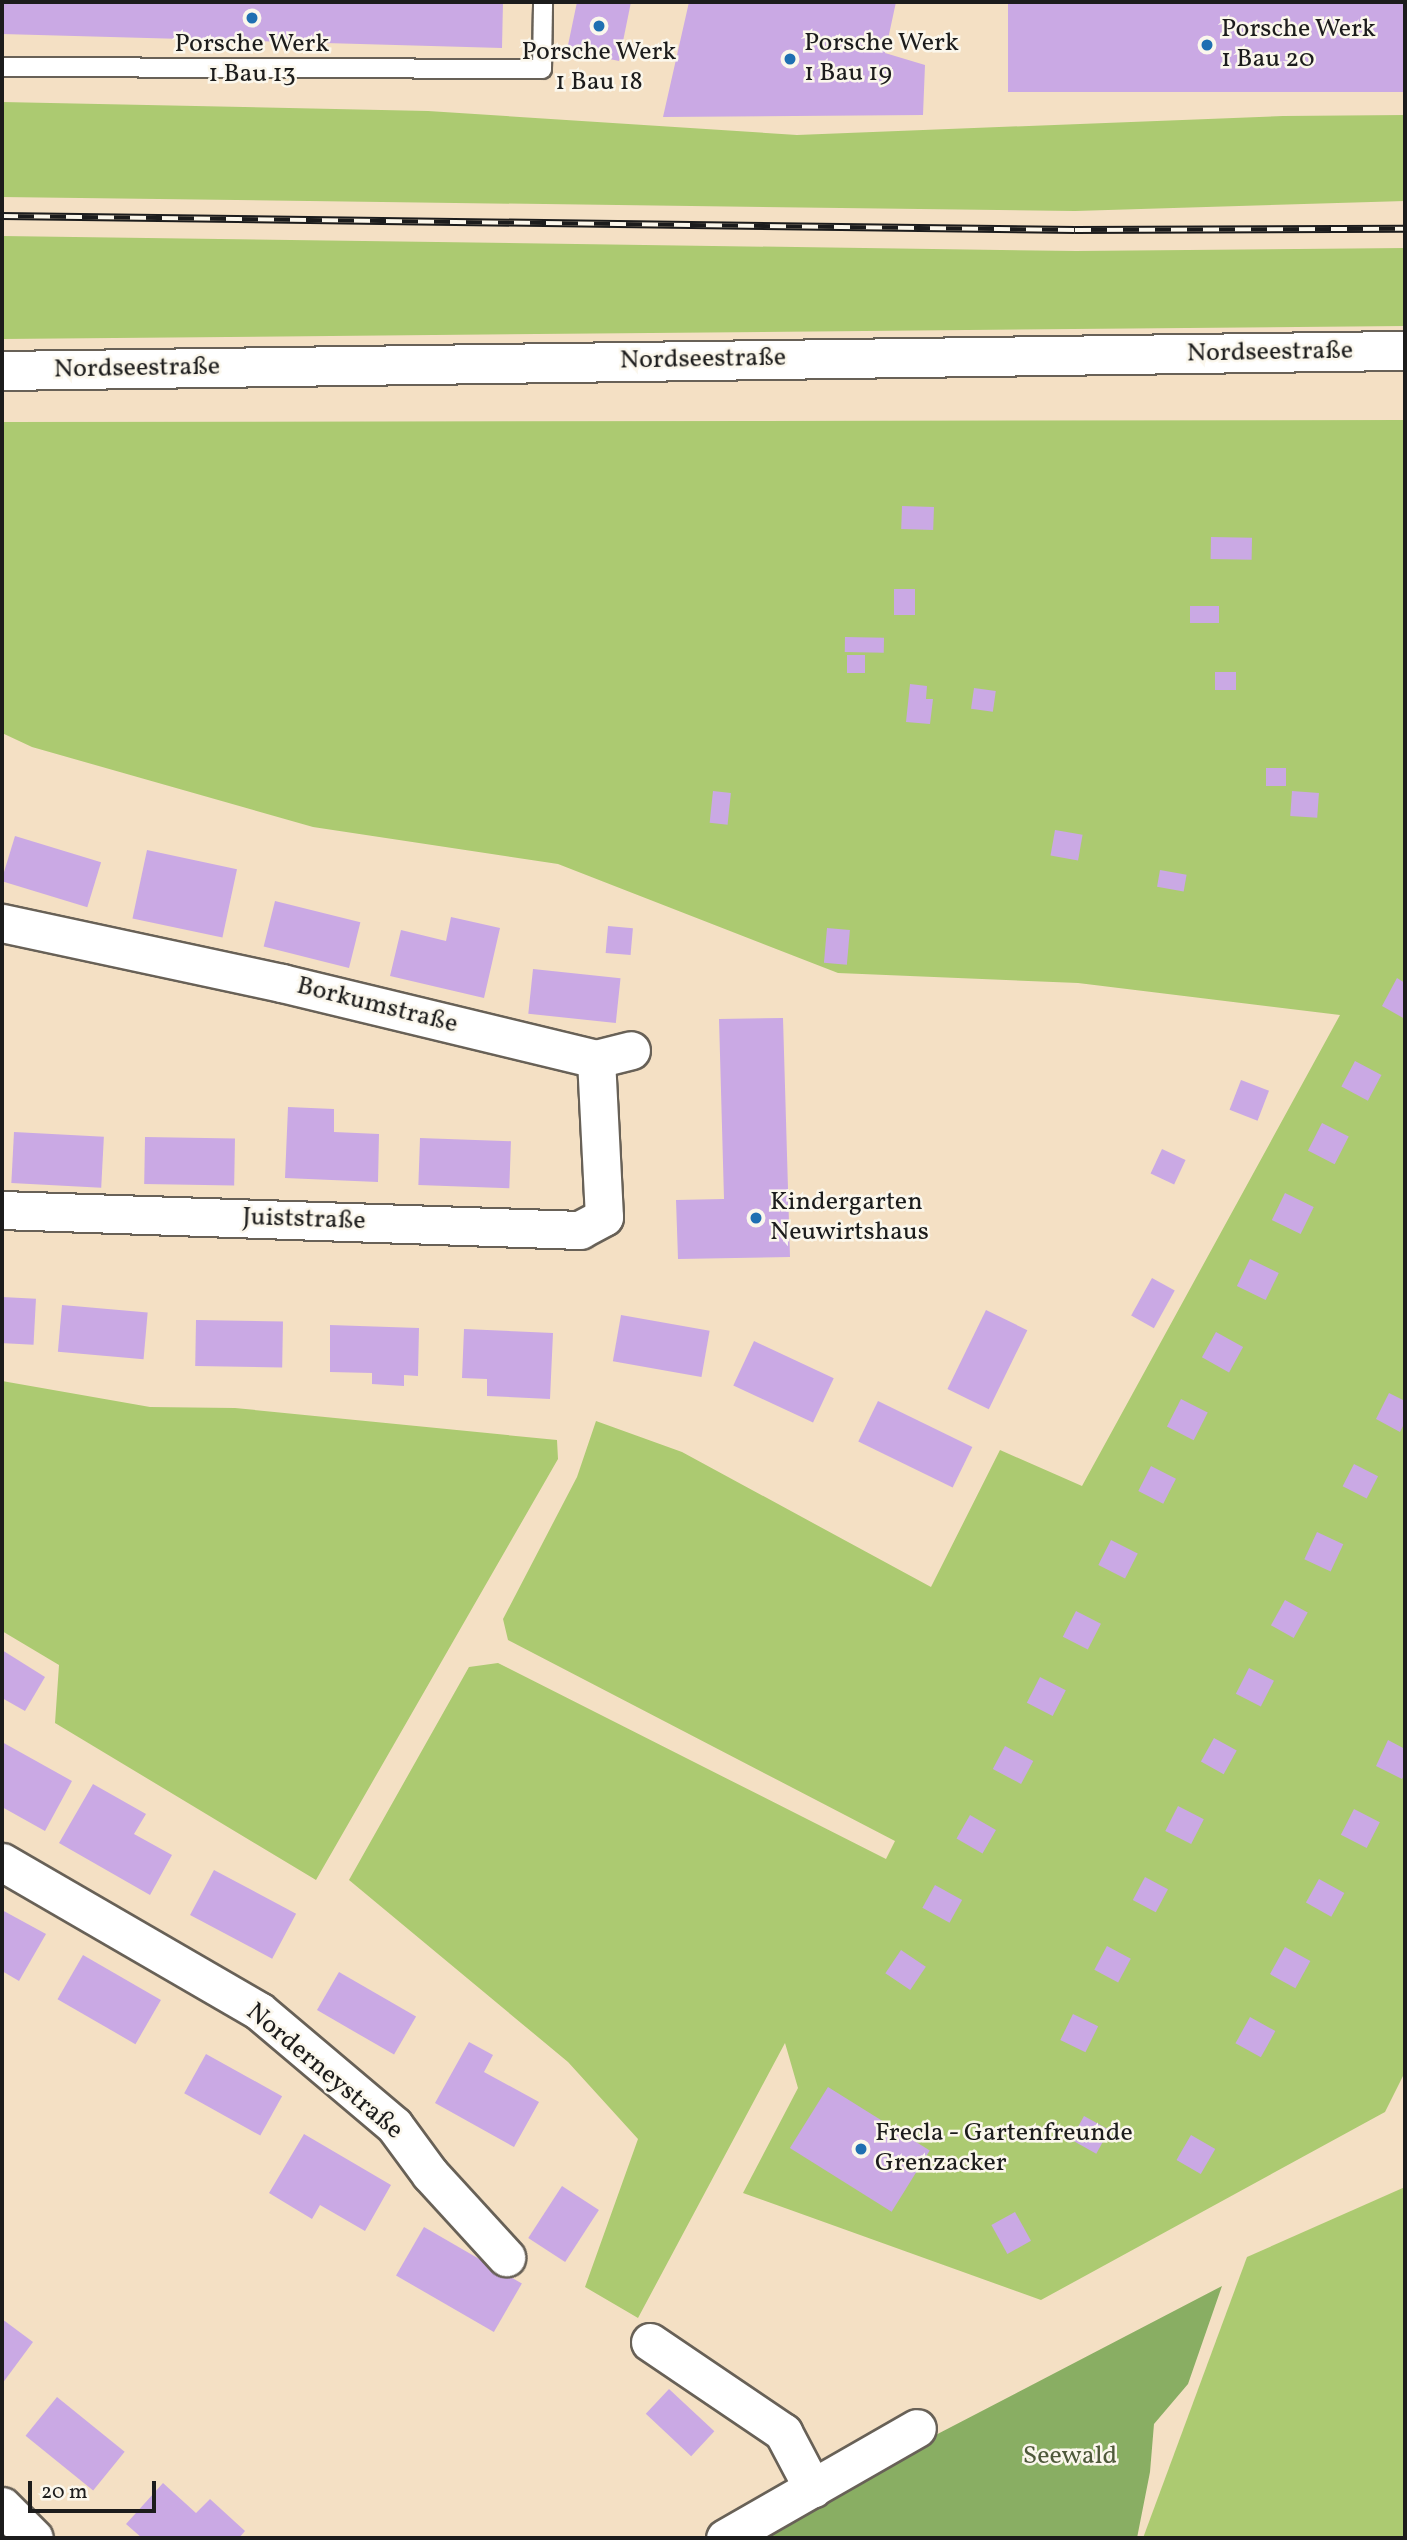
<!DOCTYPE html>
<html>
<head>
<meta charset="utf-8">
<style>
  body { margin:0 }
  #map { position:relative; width:1407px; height:2540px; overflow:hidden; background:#f4e0c4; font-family:Vollkorn,serif }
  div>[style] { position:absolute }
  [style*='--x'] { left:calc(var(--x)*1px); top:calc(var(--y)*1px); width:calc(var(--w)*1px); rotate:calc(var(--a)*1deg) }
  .green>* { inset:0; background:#acca71 }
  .forest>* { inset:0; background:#89ae63 }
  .building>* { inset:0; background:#caa9e4; transform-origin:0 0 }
  .roads { filter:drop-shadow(2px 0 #686157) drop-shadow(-2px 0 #686157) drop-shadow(0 2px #686157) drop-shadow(0 -2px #686157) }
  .lane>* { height:18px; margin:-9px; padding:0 9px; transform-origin:9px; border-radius:9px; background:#fff }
  .street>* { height:37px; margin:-18.5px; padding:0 18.5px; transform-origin:18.5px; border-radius:18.5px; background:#fff }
  .secondary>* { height:38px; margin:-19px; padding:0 19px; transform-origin:19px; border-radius:19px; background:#fff }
  .rail>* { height:8px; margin-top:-4px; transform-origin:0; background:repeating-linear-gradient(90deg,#fbf7ec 0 16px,#1c1c1c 0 32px); box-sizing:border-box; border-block:2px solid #1c1c1c }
  .dots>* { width:19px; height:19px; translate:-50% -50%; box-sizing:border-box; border:4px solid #fbf7ec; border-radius:50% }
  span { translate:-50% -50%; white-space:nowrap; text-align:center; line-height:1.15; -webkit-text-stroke:5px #fbf7ec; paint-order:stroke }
  .poi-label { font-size:26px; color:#1c1c1c }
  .left { translate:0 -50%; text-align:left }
  .street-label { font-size:26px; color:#1c1c1c }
  .park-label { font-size:26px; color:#4e593a }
  .frame { position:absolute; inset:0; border:4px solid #1c1c1c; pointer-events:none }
  .scale { position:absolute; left:28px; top:2481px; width:128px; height:32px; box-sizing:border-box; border:4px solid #1c1c1c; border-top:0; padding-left:9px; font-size:21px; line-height:24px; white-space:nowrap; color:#1c1c1c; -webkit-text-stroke:5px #fbf7ec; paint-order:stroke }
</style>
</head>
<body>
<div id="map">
  <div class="green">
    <div style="clip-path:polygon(2px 102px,428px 111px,797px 135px,1283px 116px,1405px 115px,1405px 201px,1075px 211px,2px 197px)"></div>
    <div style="clip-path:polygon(2px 236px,1076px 251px,1405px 248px,1405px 326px,2px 339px)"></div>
    <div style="clip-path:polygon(1405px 420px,1405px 2072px,1385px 2112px,1041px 2300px,743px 2193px,798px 2088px,785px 2043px,638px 2318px,585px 2287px,638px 2139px,568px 2062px,349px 1880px,469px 1667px,498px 1663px,886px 1859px,895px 1841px,508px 1640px,503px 1619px,577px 1477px,596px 1421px,682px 1452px,931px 1587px,1000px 1450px,1082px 1486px,1340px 1015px,1078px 983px,838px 973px,558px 864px,313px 827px,32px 747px,2px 733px,2px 422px)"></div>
    <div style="clip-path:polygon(2px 1381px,150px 1407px,235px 1408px,557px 1440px,558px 1459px,316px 1880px,55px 1723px,59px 1665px,2px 1631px)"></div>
    <div style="clip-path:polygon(1405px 2187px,1405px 2538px,1143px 2538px,1247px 2257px)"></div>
  </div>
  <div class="forest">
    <div style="clip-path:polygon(1222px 2286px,1188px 2384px,1154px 2424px,1150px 2472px,1137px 2538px,755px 2538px,926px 2440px)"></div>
  </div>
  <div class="building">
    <div style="clip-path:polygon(2px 2px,503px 2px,502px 48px,2px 34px)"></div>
    <div style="clip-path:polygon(577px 2px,631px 2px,619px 61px,567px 50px)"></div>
    <div style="clip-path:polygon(689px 2px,896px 2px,885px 53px,925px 65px,923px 115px,663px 117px)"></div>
    <div style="left:1008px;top:2px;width:397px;height:90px"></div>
    <div style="left:902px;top:506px;width:32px;height:23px;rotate:2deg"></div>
    <div style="left:1211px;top:537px;width:41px;height:22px;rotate:1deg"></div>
    <div style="left:894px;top:589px;width:21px;height:26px"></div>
    <div style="left:1219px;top:606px;width:17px;height:29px;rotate:90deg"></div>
    <div style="left:845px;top:637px;width:39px;height:15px;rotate:1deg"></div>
    <div style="left:847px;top:655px;width:18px;height:18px"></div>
    <div style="left:1215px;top:672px;width:21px;height:18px"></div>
    <div style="clip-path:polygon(910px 684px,927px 686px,926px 699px,933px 699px,930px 724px,906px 722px)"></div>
    <div style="left:974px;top:688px;width:22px;height:21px;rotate:8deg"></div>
    <div style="left:1266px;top:768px;width:20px;height:18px"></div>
    <div style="left:713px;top:791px;width:18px;height:32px;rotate:6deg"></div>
    <div style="left:1292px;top:791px;width:27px;height:25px;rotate:4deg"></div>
    <div style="left:1055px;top:830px;width:28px;height:26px;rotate:10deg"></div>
    <div style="left:15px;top:836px;width:90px;height:47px;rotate:17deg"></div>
    <div style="left:147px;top:850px;width:92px;height:70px;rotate:12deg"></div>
    <div style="left:1160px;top:870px;width:27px;height:17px;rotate:10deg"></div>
    <div style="left:275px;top:901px;width:88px;height:47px;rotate:14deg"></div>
    <div style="clip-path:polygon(451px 917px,500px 928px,484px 998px,390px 976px,401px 930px,446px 941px)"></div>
    <div style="left:608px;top:926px;width:25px;height:27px;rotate:5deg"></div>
    <div style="left:827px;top:928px;width:23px;height:35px;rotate:5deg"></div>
    <div style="left:533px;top:969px;width:88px;height:45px;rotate:6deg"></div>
    <div style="clip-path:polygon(1397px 978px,1405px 983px,1405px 1019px,1382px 1006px)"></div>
    <div style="clip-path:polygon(783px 1018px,790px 1257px,678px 1259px,676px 1200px,724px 1199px,719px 1019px)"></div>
    <div style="left:1355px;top:1061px;width:30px;height:29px;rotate:28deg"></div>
    <div style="left:1241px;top:1080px;width:30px;height:32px;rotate:21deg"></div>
    <div style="clip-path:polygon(288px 1107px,334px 1109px,334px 1132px,379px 1134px,378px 1182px,285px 1178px)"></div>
    <div style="left:1322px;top:1123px;width:30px;height:31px;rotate:27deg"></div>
    <div style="left:14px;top:1132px;width:90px;height:51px;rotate:3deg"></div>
    <div style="left:145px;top:1137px;width:90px;height:47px;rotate:1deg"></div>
    <div style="left:420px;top:1138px;width:91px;height:47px;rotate:2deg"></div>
    <div style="left:1162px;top:1149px;width:26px;height:27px;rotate:25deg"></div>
    <div style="left:1285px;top:1193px;width:32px;height:30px;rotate:26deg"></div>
    <div style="left:1250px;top:1259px;width:32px;height:30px;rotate:26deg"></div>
    <div style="left:1152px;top:1278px;width:26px;height:43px;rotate:29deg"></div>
    <div style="left:2px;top:1297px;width:34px;height:46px;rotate:3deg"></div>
    <div style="left:62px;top:1305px;width:86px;height:47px;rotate:5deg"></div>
    <div style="left:986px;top:1310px;width:46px;height:88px;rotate:26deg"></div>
    <div style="left:621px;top:1315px;width:90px;height:47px;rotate:10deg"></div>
    <div style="left:196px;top:1320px;width:87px;height:46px;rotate:1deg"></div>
    <div style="clip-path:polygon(330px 1325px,419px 1328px,418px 1376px,404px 1375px,404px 1386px,372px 1384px,372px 1373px,330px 1372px)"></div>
    <div style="clip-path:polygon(464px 1329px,553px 1333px,550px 1399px,487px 1396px,487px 1379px,462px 1378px)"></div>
    <div style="left:1216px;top:1332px;width:31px;height:29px;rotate:29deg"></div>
    <div style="left:754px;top:1341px;width:88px;height:49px;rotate:25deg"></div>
    <div style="clip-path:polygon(1389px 1393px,1405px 1401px,1405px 1422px,1400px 1432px,1376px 1419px)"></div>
    <div style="left:1181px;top:1399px;width:30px;height:31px;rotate:27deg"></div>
    <div style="left:878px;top:1401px;width:105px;height:45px;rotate:26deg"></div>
    <div style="left:1354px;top:1464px;width:27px;height:25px;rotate:27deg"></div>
    <div style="left:1151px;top:1466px;width:28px;height:28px;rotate:27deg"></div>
    <div style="left:1317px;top:1532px;width:29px;height:30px;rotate:25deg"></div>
    <div style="left:1111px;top:1540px;width:30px;height:28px;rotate:27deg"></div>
    <div style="left:1285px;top:1600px;width:26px;height:29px;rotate:29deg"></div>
    <div style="left:1076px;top:1611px;width:28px;height:29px;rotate:27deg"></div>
    <div style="clip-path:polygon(2px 1650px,45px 1677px,25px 1711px,2px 1698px)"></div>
    <div style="left:1249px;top:1668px;width:28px;height:29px;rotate:27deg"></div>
    <div style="left:1040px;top:1677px;width:29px;height:29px;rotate:27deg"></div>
    <div style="left:1214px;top:1738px;width:26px;height:27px;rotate:29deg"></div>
    <div style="clip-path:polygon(1388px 1740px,1405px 1749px,1405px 1773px,1402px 1779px,1376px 1766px)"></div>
    <div style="clip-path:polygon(2px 1742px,72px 1781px,45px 1831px,2px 1807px)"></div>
    <div style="left:1005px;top:1746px;width:32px;height:26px;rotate:28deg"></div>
    <div style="clip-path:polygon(93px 1784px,146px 1814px,134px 1834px,172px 1855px,150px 1895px,59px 1843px)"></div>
    <div style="left:1178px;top:1806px;width:29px;height:28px;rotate:27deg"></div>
    <div style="left:1354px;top:1809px;width:29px;height:29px;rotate:27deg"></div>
    <div style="left:970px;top:1815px;width:30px;height:27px;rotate:30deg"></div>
    <div style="left:214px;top:1870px;width:93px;height:51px;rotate:28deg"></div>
    <div style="left:1145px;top:1877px;width:26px;height:26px;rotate:28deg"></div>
    <div style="left:1319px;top:1879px;width:29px;height:27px;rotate:29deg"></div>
    <div style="left:935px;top:1885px;width:31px;height:26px;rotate:29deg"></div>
    <div style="clip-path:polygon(2px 1910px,46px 1934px,19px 1981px,2px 1971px)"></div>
    <div style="left:1107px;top:1946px;width:27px;height:27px;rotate:28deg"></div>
    <div style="left:1285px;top:1947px;width:29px;height:31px;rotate:29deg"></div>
    <div style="left:901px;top:1950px;width:30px;height:28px;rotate:34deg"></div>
    <div style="left:83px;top:1955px;width:90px;height:51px;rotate:30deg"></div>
    <div style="left:339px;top:1972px;width:89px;height:44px;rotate:30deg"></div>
    <div style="left:1073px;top:2014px;width:28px;height:29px;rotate:26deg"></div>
    <div style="left:1250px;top:2017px;width:29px;height:30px;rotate:29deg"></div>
    <div style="clip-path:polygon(469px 2042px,493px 2055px,484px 2072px,539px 2102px,514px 2147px,435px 2103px)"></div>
    <div style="left:206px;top:2054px;width:87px;height:45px;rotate:29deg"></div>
    <div style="left:828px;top:2087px;width:120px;height:72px;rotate:32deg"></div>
    <div style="left:1084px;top:2116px;width:29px;height:27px;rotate:29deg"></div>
    <div style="clip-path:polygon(304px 2134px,391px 2185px,365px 2231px,320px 2205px,312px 2219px,269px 2193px)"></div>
    <div style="left:1191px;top:2135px;width:28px;height:29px;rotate:30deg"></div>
    <div style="left:562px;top:2186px;width:44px;height:62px;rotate:33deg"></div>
    <div style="left:1015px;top:2212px;width:33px;height:27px;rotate:61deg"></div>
    <div style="left:424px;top:2227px;width:113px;height:56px;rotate:30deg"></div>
    <div style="clip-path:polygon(2px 2319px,33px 2342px,2px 2384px)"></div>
    <div style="left:669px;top:2389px;width:62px;height:34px;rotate:43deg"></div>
    <div style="left:57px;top:2397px;width:87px;height:50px;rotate:39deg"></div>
    <div style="clip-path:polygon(163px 2483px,196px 2513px,210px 2499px,245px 2531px,239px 2538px,142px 2538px,126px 2524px)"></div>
  </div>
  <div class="roads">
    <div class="lane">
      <div style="--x:2;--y:67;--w:540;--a:0.21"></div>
      <div style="--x:542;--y:69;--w:67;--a:-89.1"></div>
    </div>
    <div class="street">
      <div style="--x:2;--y:923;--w:286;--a:12.1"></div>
      <div style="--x:282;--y:983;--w:323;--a:13.6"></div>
      <div style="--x:596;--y:1059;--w:158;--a:87.1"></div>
      <div style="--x:604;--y:1217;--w:27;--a:152"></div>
      <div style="--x:580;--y:1230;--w:578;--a:-178.02"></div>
      <div style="--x:596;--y:1059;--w:36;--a:-14"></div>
      <div style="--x:2;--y:1862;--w:297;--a:30.1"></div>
      <div style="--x:259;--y:2011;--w:177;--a:40.2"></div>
      <div style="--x:394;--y:2125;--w:61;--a:53.7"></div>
      <div style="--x:430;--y:2174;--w:113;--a:47.5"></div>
      <div style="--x:650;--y:2342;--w:161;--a:34.1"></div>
      <div style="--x:783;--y:2432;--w:64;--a:62.2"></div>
      <div style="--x:2;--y:2506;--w:45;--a:45"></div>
      <div style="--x:725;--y:2538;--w:221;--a:-29.8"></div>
    </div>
    <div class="secondary">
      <div style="--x:2;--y:371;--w:1403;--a:-0.82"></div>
    </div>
  </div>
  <div class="rail">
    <div style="--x:2;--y:216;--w:1073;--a:0.75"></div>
    <div style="--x:1075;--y:230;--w:330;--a:-0.2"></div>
  </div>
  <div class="dots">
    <div style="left:252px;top:18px;background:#1f6fb2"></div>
    <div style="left:599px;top:26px;background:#1f6fb2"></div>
    <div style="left:1207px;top:45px;background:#1f6fb2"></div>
    <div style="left:790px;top:59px;background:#1f6fb2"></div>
    <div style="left:756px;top:1218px;background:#1f6fb2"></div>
    <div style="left:861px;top:2149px;background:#1f6fb2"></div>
  </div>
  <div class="poi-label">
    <span class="left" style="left:1221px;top:45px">Porsche Werk<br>1 Bau 20</span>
    <span class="left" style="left:804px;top:59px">Porsche Werk<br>1 Bau 19</span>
    <span style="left:252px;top:60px">Porsche Werk<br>1 Bau 13</span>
    <span style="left:599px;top:68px">Porsche Werk<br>1 Bau 18</span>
    <span class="left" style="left:770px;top:1218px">Kindergarten<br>Neuwirtshaus</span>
    <span class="left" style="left:875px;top:2149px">Frecla - Gartenfreunde<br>Grenzacker</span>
  </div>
  <div class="street-label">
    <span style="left:1270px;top:353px;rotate:-1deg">Nordseestraße</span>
    <span style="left:703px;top:360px;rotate:-1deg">Nordseestraße</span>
    <span style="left:137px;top:369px;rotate:-1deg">Nordseestraße</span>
    <span style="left:377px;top:1006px;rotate:14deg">Borkumstraße</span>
    <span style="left:304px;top:1220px;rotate:2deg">Juiststraße</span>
    <span style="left:324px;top:2072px;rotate:40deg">Norderneystraße</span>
  </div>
  <div class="park-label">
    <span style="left:1070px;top:2457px">Seewald</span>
  </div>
  <div class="frame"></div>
  <div class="scale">20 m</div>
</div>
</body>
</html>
